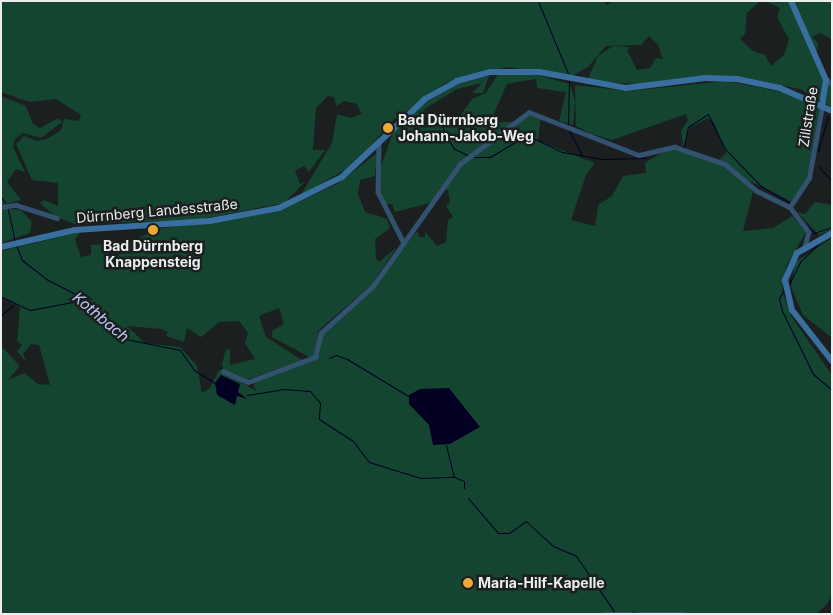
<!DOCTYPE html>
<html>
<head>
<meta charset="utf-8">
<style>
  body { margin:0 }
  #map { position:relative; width:833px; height:615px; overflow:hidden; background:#1b1f20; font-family:Inter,sans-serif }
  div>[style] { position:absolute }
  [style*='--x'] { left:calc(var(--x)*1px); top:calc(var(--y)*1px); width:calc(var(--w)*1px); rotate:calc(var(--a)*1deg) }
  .green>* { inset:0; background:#144530 }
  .water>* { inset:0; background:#030023 }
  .stream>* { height:1px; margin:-0.5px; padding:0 0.5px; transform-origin:0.5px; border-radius:0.5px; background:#030023 }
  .street>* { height:4.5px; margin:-2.25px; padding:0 2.25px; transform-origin:2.25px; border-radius:2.25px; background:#325270 }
  .secondary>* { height:6px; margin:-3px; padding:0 3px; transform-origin:3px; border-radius:3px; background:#396f9f }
  .dots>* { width:14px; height:14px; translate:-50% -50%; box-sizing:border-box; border:2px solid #1b1f20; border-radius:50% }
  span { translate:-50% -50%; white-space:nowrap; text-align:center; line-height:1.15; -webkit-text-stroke:5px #1b1f20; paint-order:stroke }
  .street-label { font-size:14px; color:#ebeeee }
  .poi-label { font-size:14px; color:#ebeeee; font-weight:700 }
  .left { translate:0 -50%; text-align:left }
  .water-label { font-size:15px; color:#bfc8f7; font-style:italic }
  .frame { position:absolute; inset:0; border:2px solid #ebeeee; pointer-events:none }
</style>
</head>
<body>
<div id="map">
  <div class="green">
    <div style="clip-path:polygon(1px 1px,603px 1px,607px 5px,613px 1px,760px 1px,747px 13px,745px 34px,740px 39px,753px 51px,765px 55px,771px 66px,784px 55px,789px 39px,777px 17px,780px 8px,766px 1px,832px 1px,832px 39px,820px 33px,812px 37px,818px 43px,816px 54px,826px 76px,832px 80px,832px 108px,800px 89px,740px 77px,697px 76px,638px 84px,587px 81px,598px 56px,613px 46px,630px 47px,627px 50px,637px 70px,650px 68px,656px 58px,663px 59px,658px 45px,649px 36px,641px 45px,606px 46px,588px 67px,572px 76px,507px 67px,445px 83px,392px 121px,355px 164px,300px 196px,332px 143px,337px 114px,351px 118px,362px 114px,357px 104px,344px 101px,336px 106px,334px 97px,328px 96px,316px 108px,313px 150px,325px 150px,309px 172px,304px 166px,295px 171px,300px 184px,305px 182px,284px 203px,197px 220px,74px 224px,55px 216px,40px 203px,44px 200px,58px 206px,58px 183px,32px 180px,16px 144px,24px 136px,37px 141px,47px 139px,61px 130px,64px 119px,79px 121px,81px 115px,56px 99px,29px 102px,1px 92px)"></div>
    <div style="clip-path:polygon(evenodd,498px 74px,533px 74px,570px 84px,575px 101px,573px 125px,559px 121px,566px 92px,537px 88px,536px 79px,507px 84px,490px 122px,513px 122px,529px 114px,541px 116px,538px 141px,595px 163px,586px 175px,571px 220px,595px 226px,598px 205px,612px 196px,623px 176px,646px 173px,645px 163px,661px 153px,675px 149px,717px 162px,726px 153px,714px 123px,708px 118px,689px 128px,683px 148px,681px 131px,688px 120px,686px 114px,612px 140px,591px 134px,576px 126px,575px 85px,629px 91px,726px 81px,783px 92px,819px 108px,808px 178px,792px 202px,752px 182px,747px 185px,753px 192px,743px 231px,773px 228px,792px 216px,806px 232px,786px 267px,782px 290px,791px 316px,832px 375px,832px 594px,827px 604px,816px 614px,1px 614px,1px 346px,20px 366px,8px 380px,25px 373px,38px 384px,50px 385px,39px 345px,31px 344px,23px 354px,27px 363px,17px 351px,22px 345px,17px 341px,20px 307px,1px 297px,1px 251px,81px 232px,75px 239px,81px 257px,91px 255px,91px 245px,131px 242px,157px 229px,276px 212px,337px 184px,377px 153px,375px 176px,360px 180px,358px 194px,365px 212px,387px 219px,390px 228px,375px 239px,376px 258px,379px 262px,397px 247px,372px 284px,318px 331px,319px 335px,366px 294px,417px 231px,420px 237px,425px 237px,425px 232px,437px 246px,446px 242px,448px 220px,453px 217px,446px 206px,450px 202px,448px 191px,444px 188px,430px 203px,395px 212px,392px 204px,386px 204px,380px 192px,380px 169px,392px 135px,423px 104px,455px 85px,489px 76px,483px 93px,472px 93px,482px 83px,457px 89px,423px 110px,449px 119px,460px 116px,472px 99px,486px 93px,498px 74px,279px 308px,284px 324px,272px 331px,272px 337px,313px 359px,253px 382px,256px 391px,219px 370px,210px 388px,202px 393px,197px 366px,180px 347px,145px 343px,127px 326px,162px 329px,168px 332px,166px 336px,184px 342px,187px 328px,201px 337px,219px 322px,239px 321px,248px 333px,245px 343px,255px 359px,230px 365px,230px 350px,226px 349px,222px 364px,224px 370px,246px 380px,302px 360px,266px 337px,259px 316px,279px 308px)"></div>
    <div style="clip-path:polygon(1px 96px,26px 106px,33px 124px,40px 128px,58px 118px,62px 122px,41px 138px,23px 133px,15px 139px,13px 147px,25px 172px,16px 169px,7px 182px,21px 200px,1px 205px)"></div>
    <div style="clip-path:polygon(815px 202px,832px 205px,832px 230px,819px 235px,797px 212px,805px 214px)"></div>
    <div style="clip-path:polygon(1px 208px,21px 210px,32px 222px,30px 233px,1px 243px)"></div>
    <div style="clip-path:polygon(832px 238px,832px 338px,803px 315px,791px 287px,795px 262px)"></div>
  </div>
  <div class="water">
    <div style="clip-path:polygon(221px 375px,240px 384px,238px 392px,247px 399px,237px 396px,235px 405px,217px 395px,215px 383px)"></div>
    <div style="clip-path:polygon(449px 388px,480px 427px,450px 444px,433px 445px,429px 425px,409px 404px,409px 395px,420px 389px)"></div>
  </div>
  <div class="stream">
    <div style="--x:538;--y:1;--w:81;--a:67.5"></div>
    <div style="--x:832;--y:14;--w:20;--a:90"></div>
    <div style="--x:831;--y:104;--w:2;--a:-63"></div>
    <div style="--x:441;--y:124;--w:27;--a:63"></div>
    <div style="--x:453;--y:148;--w:16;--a:27"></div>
    <div style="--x:568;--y:126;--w:46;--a:-88.8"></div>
    <div style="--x:569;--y:130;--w:28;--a:63"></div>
    <div style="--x:668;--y:146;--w:16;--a:4"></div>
    <div style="--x:684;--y:147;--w:20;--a:-79"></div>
    <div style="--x:688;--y:127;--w:24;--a:-33"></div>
    <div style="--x:708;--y:114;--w:39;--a:64"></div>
    <div style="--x:725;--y:149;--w:52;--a:45.8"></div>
    <div style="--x:761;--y:186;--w:34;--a:30"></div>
    <div style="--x:818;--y:151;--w:36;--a:-74"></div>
    <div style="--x:472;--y:157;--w:18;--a:0"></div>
    <div style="--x:490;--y:157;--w:43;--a:-30.7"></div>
    <div style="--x:527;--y:135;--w:39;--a:26"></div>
    <div style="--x:562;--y:152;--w:39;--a:10"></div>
    <div style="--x:600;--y:159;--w:46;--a:-1.2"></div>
    <div style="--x:818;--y:166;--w:21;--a:47"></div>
    <div style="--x:1;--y:197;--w:7;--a:56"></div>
    <div style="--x:8;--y:209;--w:33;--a:78"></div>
    <div style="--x:809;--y:228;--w:7;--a:45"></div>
    <div style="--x:814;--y:233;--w:19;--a:-18"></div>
    <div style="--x:16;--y:245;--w:16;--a:68"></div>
    <div style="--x:22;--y:260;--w:31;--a:38"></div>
    <div style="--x:46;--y:279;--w:39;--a:27"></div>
    <div style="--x:81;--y:297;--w:15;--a:62"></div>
    <div style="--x:88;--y:310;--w:43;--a:40.3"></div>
    <div style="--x:121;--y:338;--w:60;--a:11.5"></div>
    <div style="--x:180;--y:350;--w:24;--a:55"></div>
    <div style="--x:194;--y:370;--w:26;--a:32"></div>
    <div style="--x:789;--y:284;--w:25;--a:-63"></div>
    <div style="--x:800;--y:262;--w:25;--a:-45"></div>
    <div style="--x:785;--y:289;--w:11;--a:124"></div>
    <div style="--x:779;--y:298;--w:13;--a:77"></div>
    <div style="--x:782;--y:311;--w:70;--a:63.8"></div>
    <div style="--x:813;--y:374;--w:25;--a:40"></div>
    <div style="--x:2;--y:297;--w:31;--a:25"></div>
    <div style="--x:30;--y:310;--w:54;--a:-10.7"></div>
    <div style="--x:1;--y:315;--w:16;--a:-38"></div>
    <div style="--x:329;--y:358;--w:8;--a:-23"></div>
    <div style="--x:336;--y:355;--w:12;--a:20"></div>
    <div style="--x:347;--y:359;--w:74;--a:31.1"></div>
    <div style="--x:247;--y:395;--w:36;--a:-9"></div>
    <div style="--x:283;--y:389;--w:27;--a:4"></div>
    <div style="--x:310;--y:391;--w:16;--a:50"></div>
    <div style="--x:320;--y:403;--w:16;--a:94"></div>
    <div style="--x:319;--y:419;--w:40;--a:32.9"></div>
    <div style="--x:353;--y:441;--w:26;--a:53"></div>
    <div style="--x:369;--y:462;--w:53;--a:17.4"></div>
    <div style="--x:420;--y:478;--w:34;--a:-2"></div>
    <div style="--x:454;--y:477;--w:11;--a:22"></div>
    <div style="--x:464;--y:481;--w:7;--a:90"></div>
    <div style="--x:446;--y:445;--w:33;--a:76"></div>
    <div style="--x:468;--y:498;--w:46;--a:49.4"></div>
    <div style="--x:498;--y:533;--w:11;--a:0"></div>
    <div style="--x:509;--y:533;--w:21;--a:-35"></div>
    <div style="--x:526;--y:521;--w:37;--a:43"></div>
    <div style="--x:553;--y:546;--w:25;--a:23"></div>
    <div style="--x:576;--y:556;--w:67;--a:55.4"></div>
  </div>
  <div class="street">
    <div style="--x:827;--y:82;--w:5;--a:11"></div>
    <div style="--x:379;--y:144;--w:48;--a:91.2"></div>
    <div style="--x:378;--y:192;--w:55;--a:63"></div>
    <div style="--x:1;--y:207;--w:15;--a:-8"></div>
    <div style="--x:16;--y:205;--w:43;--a:17.6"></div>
    <div style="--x:790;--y:207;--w:35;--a:-57"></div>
    <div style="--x:809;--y:178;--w:73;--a:-79.8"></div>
    <div style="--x:223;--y:371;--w:27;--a:24"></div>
    <div style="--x:248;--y:382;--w:72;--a:-20.5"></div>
    <div style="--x:315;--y:357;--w:25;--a:-76"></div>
    <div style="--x:321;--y:333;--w:70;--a:-42.1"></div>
    <div style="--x:373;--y:286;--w:150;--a:-54.5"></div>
    <div style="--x:460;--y:164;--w:86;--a:-37"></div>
    <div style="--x:529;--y:112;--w:118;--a:21.4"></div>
    <div style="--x:639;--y:155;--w:37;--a:-13"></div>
    <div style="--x:675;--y:147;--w:53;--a:18.8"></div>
    <div style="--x:725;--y:164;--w:42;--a:40.2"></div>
    <div style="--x:757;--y:191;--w:37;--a:26"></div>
    <div style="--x:790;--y:207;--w:31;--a:53"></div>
    <div style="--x:809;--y:232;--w:16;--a:105"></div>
    <div style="--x:604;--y:614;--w:26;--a:0"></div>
    <div style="--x:639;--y:614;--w:45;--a:0"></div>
  </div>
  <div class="secondary">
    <div style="--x:791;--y:1;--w:86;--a:66.1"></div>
    <div style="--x:826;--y:80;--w:26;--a:99"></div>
    <div style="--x:832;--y:233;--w:40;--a:150.3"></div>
    <div style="--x:797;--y:253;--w:30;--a:114"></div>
    <div style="--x:785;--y:280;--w:31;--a:77"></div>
    <div style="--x:792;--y:310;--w:65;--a:51.9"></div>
    <div style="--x:1;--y:247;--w:76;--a:-12.9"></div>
    <div style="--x:75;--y:230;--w:135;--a:-3.8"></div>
    <div style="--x:210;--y:221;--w:70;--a:-10.7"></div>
    <div style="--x:279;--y:208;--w:70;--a:-26.2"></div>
    <div style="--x:342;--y:177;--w:114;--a:-43.2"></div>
    <div style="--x:425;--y:99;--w:37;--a:-29"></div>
    <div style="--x:457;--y:81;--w:35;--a:-15"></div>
    <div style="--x:491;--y:72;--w:48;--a:0"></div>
    <div style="--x:539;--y:72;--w:88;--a:10.4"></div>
    <div style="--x:626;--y:88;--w:80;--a:-7.2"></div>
    <div style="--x:705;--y:78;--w:32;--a:2"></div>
    <div style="--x:737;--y:79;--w:44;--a:11.8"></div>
    <div style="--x:780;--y:88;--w:57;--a:23.9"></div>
  </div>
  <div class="dots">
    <div style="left:388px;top:128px;background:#eca93a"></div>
    <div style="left:153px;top:230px;background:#eca93a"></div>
    <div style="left:468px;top:583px;background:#eca93a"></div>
  </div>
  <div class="street-label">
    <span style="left:808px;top:117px;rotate:-81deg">Zillstraße</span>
    <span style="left:157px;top:211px;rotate:-5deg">Dürrnberg Landesstraße</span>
  </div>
  <div class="poi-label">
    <span class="left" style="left:398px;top:128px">Bad Dürrnberg<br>Johann-Jakob-Weg</span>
    <span style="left:153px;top:254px">Bad Dürrnberg<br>Knappensteig</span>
    <span class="left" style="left:478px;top:583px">Maria-Hilf-Kapelle</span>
  </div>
  <div class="water-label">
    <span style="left:101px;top:317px;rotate:40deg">Kothbach</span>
  </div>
  <div class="frame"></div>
</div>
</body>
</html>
